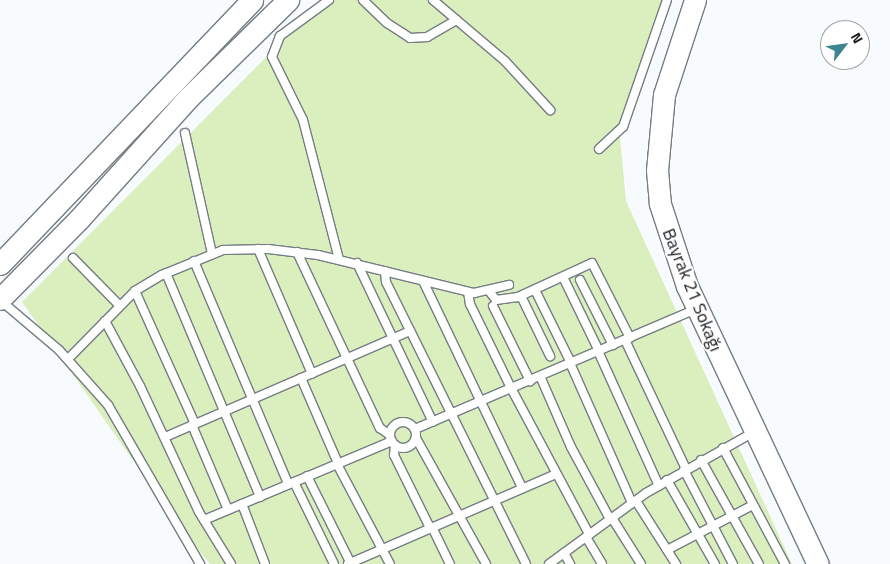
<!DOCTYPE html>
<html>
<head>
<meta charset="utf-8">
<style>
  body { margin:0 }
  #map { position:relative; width:890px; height:564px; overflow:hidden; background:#f8fbfe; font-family:"Titillium Web",sans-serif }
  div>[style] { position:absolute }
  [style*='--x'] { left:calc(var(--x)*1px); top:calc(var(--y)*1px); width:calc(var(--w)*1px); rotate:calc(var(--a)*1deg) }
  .green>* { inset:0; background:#dbeebe }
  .roads { filter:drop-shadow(1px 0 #757d83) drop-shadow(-1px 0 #757d83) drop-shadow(0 1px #757d83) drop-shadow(0 -1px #757d83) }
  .lane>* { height:8px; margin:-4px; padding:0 4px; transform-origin:4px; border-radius:4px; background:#fff }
  .lane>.ring { margin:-4px; padding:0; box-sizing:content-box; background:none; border:8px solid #fff; border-radius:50% }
  .secondary>* { height:21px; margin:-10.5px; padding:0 10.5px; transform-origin:10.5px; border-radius:10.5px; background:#fff }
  span { translate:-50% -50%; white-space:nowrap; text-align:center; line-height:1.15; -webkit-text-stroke:4px #fff; paint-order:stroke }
  .street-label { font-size:18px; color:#1a1d1f }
  .north { position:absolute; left:820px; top:20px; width:50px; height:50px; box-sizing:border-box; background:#fff; border:1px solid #a3a5a5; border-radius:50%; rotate:60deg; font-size:14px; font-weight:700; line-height:20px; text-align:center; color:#1a1d1f }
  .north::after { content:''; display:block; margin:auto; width:18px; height:22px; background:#3e8390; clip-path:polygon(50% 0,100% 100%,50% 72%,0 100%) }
</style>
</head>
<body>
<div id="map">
  <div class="green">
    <div style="clip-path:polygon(323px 0,664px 0,619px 127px,626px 201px,792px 564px,210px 564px,181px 529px,22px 302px)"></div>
  </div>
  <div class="roads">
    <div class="lane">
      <div style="--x:329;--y:0;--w:61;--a:143.7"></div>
      <div style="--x:280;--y:36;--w:22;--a:111"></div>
      <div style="--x:272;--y:57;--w:70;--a:63.8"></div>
      <div style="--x:303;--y:120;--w:144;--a:75.5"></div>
      <div style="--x:363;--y:0;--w:33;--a:44"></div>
      <div style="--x:387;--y:23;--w:27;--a:33"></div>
      <div style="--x:410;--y:38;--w:17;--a:-3"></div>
      <div style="--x:427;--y:37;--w:34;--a:-30"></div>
      <div style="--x:433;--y:0;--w:94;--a:40.3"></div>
      <div style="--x:505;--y:61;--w:67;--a:47.4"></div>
      <div style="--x:185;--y:133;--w:124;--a:77.4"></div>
      <div style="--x:599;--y:149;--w:33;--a:-43"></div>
      <div style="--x:623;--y:127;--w:134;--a:-70.9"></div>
      <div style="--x:258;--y:249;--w:136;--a:66.6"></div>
      <div style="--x:297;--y:252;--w:195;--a:64.8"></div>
      <div style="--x:380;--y:428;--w:12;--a:35"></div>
      <div style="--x:73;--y:258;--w:66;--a:45.6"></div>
      <div style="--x:194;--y:261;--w:242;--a:67.1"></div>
      <div style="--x:357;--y:263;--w:176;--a:64.5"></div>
      <div style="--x:385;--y:271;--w:11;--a:85"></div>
      <div style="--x:386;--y:282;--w:315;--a:63.6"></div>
      <div style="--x:166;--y:273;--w:243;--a:67.2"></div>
      <div style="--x:563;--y:277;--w:82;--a:64.1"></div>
      <div style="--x:580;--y:280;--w:73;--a:63.1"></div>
      <div style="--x:424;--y:283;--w:227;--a:64.4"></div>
      <div style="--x:535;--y:290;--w:81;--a:63.7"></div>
      <div style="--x:135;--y:291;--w:146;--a:65.7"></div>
      <div style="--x:468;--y:292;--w:12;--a:81"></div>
      <div style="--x:470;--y:304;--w:93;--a:64"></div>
      <div style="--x:511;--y:388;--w:166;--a:61.9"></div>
      <div style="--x:490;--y:292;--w:10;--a:53"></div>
      <div style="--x:496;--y:300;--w:22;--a:-8"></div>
      <div style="--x:518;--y:297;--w:81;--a:-24.7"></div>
      <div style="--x:592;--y:263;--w:84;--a:63.1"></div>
      <div style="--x:521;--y:296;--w:67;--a:64.2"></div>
      <div style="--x:0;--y:300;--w:77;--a:40.3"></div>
      <div style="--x:59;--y:350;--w:74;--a:48.3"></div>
      <div style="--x:108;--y:405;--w:184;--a:59.9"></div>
      <div style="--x:493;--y:306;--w:84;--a:63.7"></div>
      <div style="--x:105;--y:321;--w:74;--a:61.7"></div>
      <div style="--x:140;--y:386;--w:139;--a:64.9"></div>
      <div style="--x:199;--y:512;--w:61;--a:58.4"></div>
      <div style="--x:625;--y:340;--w:143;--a:64.7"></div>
      <div style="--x:598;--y:351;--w:148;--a:65.7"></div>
      <div style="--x:68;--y:359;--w:95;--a:-45.4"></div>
      <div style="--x:135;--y:291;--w:31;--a:-31"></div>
      <div style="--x:162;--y:275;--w:66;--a:-22.3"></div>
      <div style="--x:223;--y:250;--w:45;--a:-1.3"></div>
      <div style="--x:268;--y:249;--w:50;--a:6.8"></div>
      <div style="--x:318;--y:255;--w:161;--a:13.7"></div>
      <div style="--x:474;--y:293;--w:36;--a:-13"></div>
      <div style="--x:570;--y:363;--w:153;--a:66.1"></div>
      <div style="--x:540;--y:376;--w:77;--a:66.4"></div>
      <div style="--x:571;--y:447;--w:82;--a:61.6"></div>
      <div style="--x:301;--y:378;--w:93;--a:66.5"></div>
      <div class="ring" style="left:390px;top:422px;width:18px;height:18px"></div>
      <div style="--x:192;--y:425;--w:92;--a:67"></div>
      <div style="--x:415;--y:429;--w:306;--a:-23.1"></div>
      <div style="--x:165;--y:437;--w:267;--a:-23.4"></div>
      <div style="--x:416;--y:438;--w:144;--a:60.9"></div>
      <div style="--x:395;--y:445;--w:10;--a:96"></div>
      <div style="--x:394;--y:455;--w:81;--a:63.7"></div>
      <div style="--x:723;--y:448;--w:132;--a:61.9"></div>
      <div style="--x:701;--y:460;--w:119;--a:60.9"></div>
      <div style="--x:337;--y:464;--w:113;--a:62.1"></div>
      <div style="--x:684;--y:470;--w:106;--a:62.5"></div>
      <div style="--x:307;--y:476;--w:98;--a:63.4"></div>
      <div style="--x:667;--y:480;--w:97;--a:60.3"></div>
      <div style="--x:294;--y:482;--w:91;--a:64"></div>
      <div style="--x:636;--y:501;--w:75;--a:57.6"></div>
      <div style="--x:242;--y:504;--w:64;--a:69"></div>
      <div style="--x:612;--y:518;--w:54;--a:57.8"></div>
      <div style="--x:204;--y:520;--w:204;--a:-22.8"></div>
      <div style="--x:432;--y:527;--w:41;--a:64.1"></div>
      <div style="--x:586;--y:537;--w:31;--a:59"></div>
      <div style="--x:667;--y:550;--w:97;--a:-27.6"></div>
      <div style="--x:564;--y:553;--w:13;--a:61"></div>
      <div style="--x:348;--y:564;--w:227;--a:-23.4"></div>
      <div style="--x:549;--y:564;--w:120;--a:-36.2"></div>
      <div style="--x:646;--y:493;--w:124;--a:-29.5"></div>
    </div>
    <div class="secondary">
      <div style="--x:695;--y:0;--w:100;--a:108.1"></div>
      <div style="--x:664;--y:95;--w:75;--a:95.3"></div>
      <div style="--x:657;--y:170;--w:34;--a:85"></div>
      <div style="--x:660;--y:204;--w:86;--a:71.8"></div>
      <div style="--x:687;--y:286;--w:307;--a:64.8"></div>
      <div style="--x:0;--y:264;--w:365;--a:-46.3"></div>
      <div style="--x:0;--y:299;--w:112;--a:-45.4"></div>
      <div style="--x:79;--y:219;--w:164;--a:-48"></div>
      <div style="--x:189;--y:97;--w:139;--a:-44.4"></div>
    </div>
  </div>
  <div class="street-label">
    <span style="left:692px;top:290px;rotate:68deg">Bayrak 21 Sokağı</span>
  </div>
  <div class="north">N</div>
</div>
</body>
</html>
